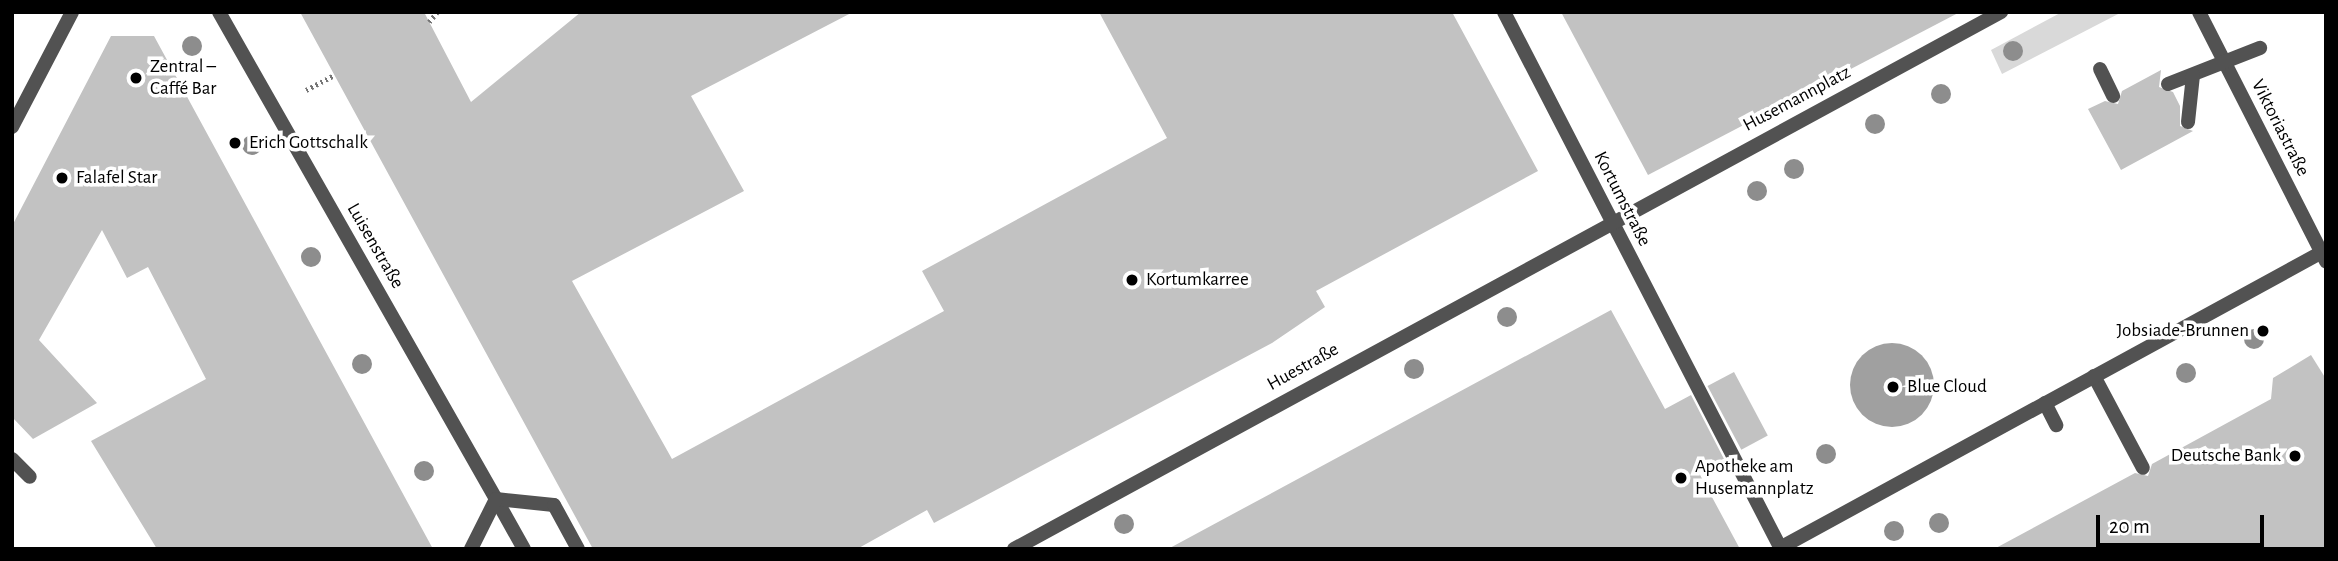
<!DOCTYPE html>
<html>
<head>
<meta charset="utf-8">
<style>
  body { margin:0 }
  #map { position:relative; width:2338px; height:561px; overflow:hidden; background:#fff; font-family:"Alegreya Sans",sans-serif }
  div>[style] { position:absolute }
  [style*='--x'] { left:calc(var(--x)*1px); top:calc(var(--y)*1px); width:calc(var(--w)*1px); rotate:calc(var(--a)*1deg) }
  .green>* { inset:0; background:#d9d9d9 }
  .water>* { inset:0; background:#a0a0a0 }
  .round { border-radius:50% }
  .building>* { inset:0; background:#c2c2c2; transform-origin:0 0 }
  .path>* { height:4.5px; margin-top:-2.25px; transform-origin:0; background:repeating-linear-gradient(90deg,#747474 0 2px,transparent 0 5.5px) }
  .lane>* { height:14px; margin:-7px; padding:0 7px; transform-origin:7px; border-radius:7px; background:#525252 }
  .street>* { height:14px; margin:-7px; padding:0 7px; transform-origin:7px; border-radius:7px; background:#525252 }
  .trees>* { width:20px; height:20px; margin:-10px; border-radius:50%; background:#8d8d8d }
  .dots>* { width:19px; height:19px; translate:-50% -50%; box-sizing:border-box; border:4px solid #fff; border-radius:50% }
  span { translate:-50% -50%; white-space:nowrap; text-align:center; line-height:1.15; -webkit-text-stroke:7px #fff; paint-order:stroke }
  .poi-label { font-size:19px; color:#000 }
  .left { translate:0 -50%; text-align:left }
  .right { translate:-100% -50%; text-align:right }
  .street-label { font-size:19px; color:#000 }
  .frame { position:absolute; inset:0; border:14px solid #000; pointer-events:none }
  .scale { position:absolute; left:2096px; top:515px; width:168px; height:32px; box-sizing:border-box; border:4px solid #000; border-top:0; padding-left:9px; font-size:21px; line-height:24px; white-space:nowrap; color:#000; -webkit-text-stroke:5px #fff; paint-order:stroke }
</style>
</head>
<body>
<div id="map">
  <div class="green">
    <div style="clip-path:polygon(2062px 12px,2122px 12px,2002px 74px,1991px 50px)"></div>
  </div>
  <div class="water">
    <div class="round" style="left:1850px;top:343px;width:84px;height:84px"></div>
  </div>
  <div class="building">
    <div style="clip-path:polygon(300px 12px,424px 12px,471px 102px,581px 12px,853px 12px,691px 96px,744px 191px,572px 281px,672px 459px,944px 311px,922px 271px,1167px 138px,1099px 12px,1452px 12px,1538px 171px,1316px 291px,1325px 307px,1272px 343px,934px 523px,927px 510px,857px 549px,593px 549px)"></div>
    <div style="clip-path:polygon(1561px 12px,1960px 12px,1648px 175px)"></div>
    <div style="clip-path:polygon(111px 36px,154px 36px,433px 549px,157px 549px,91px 441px,206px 379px,148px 267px,127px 278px,102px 230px,39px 340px,97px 403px,33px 439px,12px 417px,12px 226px)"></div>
    <div style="clip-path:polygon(2161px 70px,2159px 87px,2173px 92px,2180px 106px,2180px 126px,2193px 131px,2121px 170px,2088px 109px,2105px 101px,2118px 104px,2122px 91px)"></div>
    <div style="clip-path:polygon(1611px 310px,1665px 409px,1691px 395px,1724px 459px,1699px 473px,1740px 549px,1168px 549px)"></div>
    <div style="clip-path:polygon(2311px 355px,2326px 379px,2326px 549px,1994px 549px,2135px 473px,2148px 476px,2152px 464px,2271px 399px,2273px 378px)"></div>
    <div style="left:1734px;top:372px;width:72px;height:30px;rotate:62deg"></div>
  </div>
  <div class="path">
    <div style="--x:429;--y:22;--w:13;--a:-51"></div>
    <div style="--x:306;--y:90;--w:32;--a:-28"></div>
  </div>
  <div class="lane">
    <div style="--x:12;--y:459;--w:25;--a:45"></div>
    <div style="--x:496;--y:499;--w:57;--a:60.8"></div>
  </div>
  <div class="street">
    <div style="--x:219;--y:12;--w:560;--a:60.37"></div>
    <div style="--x:1504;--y:12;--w:604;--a:62.71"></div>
    <div style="--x:2199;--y:12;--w:280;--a:63"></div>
    <div style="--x:2100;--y:69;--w:30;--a:64"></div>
    <div style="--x:2168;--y:84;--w:99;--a:-21.4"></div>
    <div style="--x:2188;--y:122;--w:47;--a:-83.9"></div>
    <div style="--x:12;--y:127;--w:130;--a:-62.4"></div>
    <div style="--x:2094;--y:376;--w:104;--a:62"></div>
    <div style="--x:2045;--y:403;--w:25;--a:63"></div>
    <div style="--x:496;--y:499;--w:58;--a:5.9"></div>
    <div style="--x:554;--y:505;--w:50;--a:61.4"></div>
    <div style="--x:1780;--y:548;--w:622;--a:-28.63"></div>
    <div style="--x:471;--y:549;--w:56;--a:-63.4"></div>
    <div style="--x:1014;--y:549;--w:1124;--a:-28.55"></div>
  </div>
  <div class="trees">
    <div style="left:192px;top:46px"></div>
    <div style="left:2013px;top:51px"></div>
    <div style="left:1941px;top:94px"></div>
    <div style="left:1875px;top:124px"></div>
    <div style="left:252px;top:145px"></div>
    <div style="left:1794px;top:169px"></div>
    <div style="left:1757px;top:191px"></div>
    <div style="left:311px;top:257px"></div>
    <div style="left:1507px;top:317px"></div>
    <div style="left:2254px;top:339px"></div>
    <div style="left:362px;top:364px"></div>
    <div style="left:1414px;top:369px"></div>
    <div style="left:2186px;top:373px"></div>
    <div style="left:1826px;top:454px"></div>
    <div style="left:424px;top:471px"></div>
    <div style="left:1939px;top:523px"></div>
    <div style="left:1124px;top:524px"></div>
    <div style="left:1894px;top:531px"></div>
  </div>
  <div class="dots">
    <div style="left:136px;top:78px;background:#000"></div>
    <div style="left:235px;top:143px;background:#000"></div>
    <div style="left:62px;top:178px;background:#000"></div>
    <div style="left:1132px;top:280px;background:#000"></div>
    <div style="left:2263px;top:331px;background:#000"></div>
    <div style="left:1893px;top:387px;background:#000"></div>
    <div style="left:2295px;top:456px;background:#000"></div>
    <div style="left:1681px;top:478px;background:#000"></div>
  </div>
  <div class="poi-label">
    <span class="left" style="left:150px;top:78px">Zentral –<br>Caffé Bar</span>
    <span class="left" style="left:249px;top:143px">Erich Gottschalk</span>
    <span class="left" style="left:76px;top:178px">Falafel Star</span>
    <span class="left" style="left:1146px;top:280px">Kortumkarree</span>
    <span class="right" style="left:2249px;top:331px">Jobsiade-Brunnen</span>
    <span class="left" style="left:1907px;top:387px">Blue Cloud</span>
    <span class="right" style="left:2281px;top:456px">Deutsche Bank</span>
    <span class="left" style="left:1695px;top:478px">Apotheke am<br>Husemannplatz</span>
  </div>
  <div class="street-label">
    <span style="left:1797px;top:99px;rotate:-28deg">Husemannplatz</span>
    <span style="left:2280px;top:128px;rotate:63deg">Viktoriastraße</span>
    <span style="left:1622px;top:199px;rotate:63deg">Kortumstraße</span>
    <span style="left:375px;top:246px;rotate:60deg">Luisenstraße</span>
    <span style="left:1303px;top:367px;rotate:-29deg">Huestraße</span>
  </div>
  <div class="frame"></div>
  <div class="scale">20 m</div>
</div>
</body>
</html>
